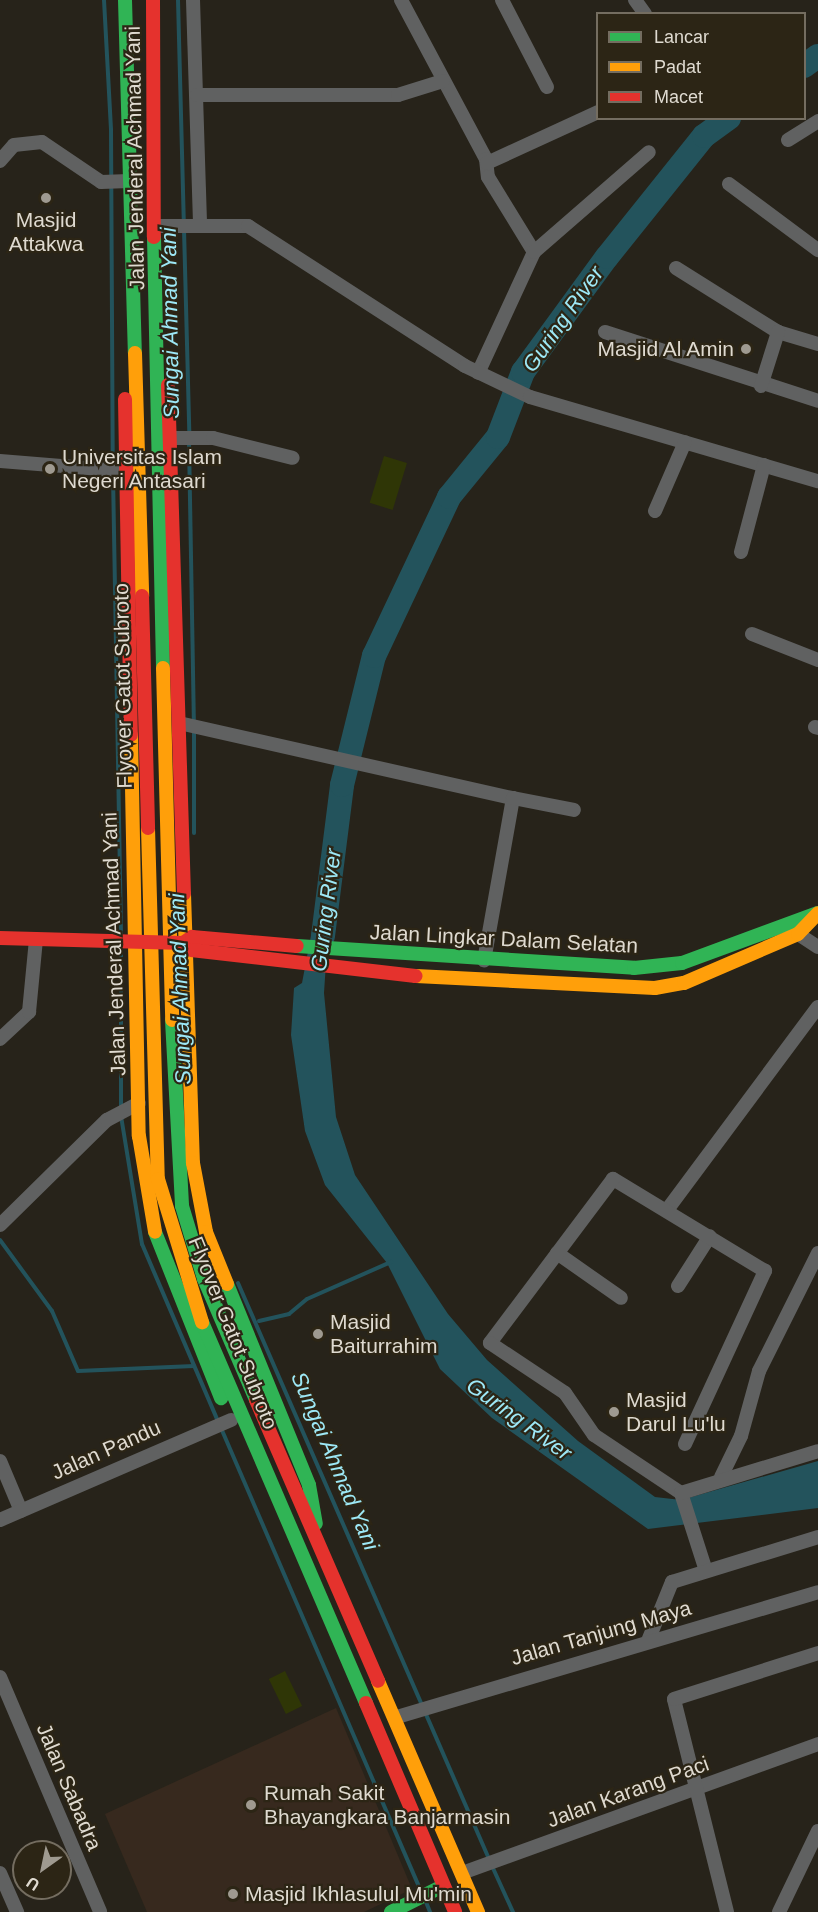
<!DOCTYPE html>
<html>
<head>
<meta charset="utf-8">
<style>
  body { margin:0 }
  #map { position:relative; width:818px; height:1912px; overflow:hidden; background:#27231a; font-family:Helvetica,sans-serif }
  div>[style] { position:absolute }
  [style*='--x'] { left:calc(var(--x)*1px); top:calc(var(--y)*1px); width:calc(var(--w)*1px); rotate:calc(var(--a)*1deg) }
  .medical>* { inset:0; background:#37291e }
  .green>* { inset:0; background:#2f3606; transform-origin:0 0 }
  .water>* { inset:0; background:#23535c }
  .stream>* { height:4px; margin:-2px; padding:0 2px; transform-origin:2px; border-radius:2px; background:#23535c }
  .river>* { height:24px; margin:-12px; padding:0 12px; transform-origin:12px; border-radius:12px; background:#23535c }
  .street>* { height:14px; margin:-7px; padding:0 7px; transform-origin:7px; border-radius:7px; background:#606161 }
  .fast>* { height:14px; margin:-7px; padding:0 7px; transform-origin:7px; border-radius:7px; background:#30b455 }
  .slow>* { height:14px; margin:-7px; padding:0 7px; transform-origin:7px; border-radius:7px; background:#ff9f0a }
  .jam>* { height:14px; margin:-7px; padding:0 7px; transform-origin:7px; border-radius:7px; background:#e5322d }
  .dots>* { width:16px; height:16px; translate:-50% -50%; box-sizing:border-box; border:3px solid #2c2515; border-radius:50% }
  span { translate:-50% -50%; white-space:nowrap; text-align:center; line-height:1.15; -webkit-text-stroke:4.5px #2c2515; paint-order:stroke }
  .street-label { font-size:21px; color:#dfdad0 }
  .poi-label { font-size:21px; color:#dfdad0 }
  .right { translate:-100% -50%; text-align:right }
  .left { translate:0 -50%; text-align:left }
  .water-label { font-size:22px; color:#9de8f6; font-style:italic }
  .legend { position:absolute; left:596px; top:12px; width:210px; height:108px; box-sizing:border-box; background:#2c2515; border:2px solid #746d60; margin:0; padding:8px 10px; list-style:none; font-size:18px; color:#dfdad0 }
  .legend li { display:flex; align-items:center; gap:12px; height:30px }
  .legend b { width:30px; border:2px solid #746d60 }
  .north { position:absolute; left:12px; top:1840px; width:60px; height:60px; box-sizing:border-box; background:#2c2515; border:2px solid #746d60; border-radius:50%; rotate:213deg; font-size:16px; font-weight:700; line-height:24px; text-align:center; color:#dfdad0 }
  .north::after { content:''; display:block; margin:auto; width:21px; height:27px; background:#9f9a90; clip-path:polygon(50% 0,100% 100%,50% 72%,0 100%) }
</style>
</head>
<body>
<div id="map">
  <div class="medical">
    <div style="clip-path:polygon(336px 1708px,412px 1889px,364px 1912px,147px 1912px,105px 1814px)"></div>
  </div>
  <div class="green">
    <div style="left:384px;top:456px;width:24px;height:49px;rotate:17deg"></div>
    <div style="left:285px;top:1671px;width:39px;height:18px;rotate:64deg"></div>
  </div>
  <div class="water">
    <div style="clip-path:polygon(330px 902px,324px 993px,336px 1117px,355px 1175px,448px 1314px,487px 1360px,578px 1441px,655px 1497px,681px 1500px,818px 1461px,818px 1508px,648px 1529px,492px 1418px,440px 1369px,387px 1263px,325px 1185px,305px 1131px,291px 1035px,294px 988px,302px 983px,317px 904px)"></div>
  </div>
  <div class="stream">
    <div style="--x:104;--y:0;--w:129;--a:86.9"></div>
    <div style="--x:111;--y:129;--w:338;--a:89.7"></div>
    <div style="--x:178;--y:0;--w:434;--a:88.5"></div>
    <div style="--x:189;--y:442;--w:280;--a:89"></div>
    <div style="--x:113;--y:475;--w:460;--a:89"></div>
    <div style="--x:194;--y:833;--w:103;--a:-90"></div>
    <div style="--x:121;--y:1109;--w:161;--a:-90"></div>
    <div style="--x:121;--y:1116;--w:130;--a:80.7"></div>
    <div style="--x:142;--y:1244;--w:193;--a:66.8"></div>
    <div style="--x:0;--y:1240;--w:88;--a:53.8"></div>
    <div style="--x:52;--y:1311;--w:65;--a:66.6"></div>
    <div style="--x:78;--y:1371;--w:116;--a:-2.5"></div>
    <div style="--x:238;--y:1283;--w:628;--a:66.45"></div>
    <div style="--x:259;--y:1321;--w:31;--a:-13"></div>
    <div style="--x:289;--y:1314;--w:23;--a:-40"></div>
    <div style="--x:307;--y:1299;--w:92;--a:-23.8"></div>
    <div style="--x:221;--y:1428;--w:502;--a:66.65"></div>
    <div style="--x:492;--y:1866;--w:51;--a:65.5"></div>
    <div style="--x:426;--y:1902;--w:11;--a:68"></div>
  </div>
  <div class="river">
    <div style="--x:804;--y:66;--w:17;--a:-36"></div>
    <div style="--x:323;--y:936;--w:152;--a:-82.8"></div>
    <div style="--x:342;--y:785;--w:133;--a:-76.1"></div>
    <div style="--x:374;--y:656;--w:176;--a:-64.7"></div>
    <div style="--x:449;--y:497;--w:77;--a:-50.8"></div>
    <div style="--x:498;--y:437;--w:70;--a:-69"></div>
    <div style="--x:523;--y:372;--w:142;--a:-53.9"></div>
    <div style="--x:607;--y:257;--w:155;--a:-51.3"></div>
    <div style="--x:704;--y:136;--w:31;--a:-36"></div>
  </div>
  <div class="street">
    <div style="--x:193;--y:0;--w:224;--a:88.2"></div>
    <div style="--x:401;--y:0;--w:180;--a:61.9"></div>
    <div style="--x:486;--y:159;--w:18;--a:84"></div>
    <div style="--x:488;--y:177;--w:88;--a:58.5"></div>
    <div style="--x:534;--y:252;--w:133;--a:114.8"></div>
    <div style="--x:502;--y:0;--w:98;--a:62.7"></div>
    <div style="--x:635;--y:0;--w:17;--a:54"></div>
    <div style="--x:197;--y:95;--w:201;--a:0"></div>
    <div style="--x:398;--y:95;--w:47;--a:-17.3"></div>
    <div style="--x:788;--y:140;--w:36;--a:-32"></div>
    <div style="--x:0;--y:161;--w:21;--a:-49"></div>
    <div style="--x:14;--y:145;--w:28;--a:-6"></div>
    <div style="--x:42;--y:142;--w:71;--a:34.1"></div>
    <div style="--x:101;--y:182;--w:28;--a:-2"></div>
    <div style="--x:487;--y:163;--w:122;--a:-24.7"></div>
    <div style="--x:729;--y:184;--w:111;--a:36.6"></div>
    <div style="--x:156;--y:226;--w:92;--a:0"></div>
    <div style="--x:248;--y:226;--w:258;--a:32.8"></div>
    <div style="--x:465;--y:366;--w:72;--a:25.5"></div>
    <div style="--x:530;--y:397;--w:300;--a:16.3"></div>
    <div style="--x:534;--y:252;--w:152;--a:-41"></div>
    <div style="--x:676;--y:268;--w:120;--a:32.1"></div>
    <div style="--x:778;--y:332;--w:42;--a:16.7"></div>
    <div style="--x:605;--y:332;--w:224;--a:17.9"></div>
    <div style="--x:761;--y:386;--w:57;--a:-72.5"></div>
    <div style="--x:170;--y:438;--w:43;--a:0"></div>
    <div style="--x:213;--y:438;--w:82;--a:14"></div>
    <div style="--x:0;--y:461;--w:123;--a:4.6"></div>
    <div style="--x:655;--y:511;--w:75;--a:-66.5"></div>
    <div style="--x:741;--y:552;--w:90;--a:-75.2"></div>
    <div style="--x:752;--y:634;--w:71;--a:21.5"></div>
    <div style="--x:179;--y:723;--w:342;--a:12.7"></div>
    <div style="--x:513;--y:798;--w:165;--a:100.1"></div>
    <div style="--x:815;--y:727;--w:3;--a:18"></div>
    <div style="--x:513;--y:798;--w:62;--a:11.1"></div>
    <div style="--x:798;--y:934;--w:24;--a:33"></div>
    <div style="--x:0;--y:1039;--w:40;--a:-43"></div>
    <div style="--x:29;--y:1012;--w:73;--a:-84.5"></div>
    <div style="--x:667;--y:1210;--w:253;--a:-53.4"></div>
    <div style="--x:0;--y:1225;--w:150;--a:-44.5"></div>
    <div style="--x:107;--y:1120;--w:36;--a:-28"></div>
    <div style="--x:557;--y:1253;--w:78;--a:35.1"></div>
    <div style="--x:678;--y:1286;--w:59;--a:-57.4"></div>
    <div style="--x:685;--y:1444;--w:191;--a:-65.2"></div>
    <div style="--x:765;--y:1271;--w:178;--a:-148.8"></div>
    <div style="--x:613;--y:1179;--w:205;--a:126.9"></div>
    <div style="--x:490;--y:1343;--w:90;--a:33.7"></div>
    <div style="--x:565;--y:1393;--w:51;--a:55.4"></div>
    <div style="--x:594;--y:1435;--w:105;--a:33.7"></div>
    <div style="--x:681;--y:1493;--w:82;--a:72.2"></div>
    <div style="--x:0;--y:1461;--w:54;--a:67.2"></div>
    <div style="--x:721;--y:1477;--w:46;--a:-64"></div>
    <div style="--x:741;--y:1436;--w:67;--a:-74.5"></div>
    <div style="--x:759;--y:1371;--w:132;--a:-63.4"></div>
    <div style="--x:681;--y:1493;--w:143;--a:-17"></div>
    <div style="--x:0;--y:1520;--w:252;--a:-23.4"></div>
    <div style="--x:648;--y:1641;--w:64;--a:-67.9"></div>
    <div style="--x:672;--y:1582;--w:153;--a:-17.1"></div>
    <div style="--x:0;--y:1677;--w:255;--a:66.9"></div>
    <div style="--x:397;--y:1717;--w:439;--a:-16.5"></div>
    <div style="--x:0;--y:1873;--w:43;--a:66.4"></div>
    <div style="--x:462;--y:1873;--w:379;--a:-19.9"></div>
    <div style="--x:727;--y:1912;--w:219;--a:-104"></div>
    <div style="--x:674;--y:1699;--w:151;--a:-17.7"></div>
    <div style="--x:779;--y:1912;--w:90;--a:-64.3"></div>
  </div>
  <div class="fast">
    <div style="--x:125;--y:0;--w:353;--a:88.4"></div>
    <div style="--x:154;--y:237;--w:431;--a:88.8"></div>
    <div style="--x:297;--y:946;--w:338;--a:3.7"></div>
    <div style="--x:634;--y:968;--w:48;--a:-5.9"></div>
    <div style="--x:682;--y:963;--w:145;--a:-20.2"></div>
    <div style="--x:172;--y:1020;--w:186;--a:86.9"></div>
    <div style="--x:182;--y:1206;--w:76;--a:73.2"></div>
    <div style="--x:204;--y:1279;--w:132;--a:66.7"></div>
    <div style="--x:155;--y:1232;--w:179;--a:68.3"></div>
    <div style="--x:227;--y:1284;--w:217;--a:67.8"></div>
    <div style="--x:309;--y:1485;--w:39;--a:80"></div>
    <div style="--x:202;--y:1322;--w:415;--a:66.7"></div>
    <div style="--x:391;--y:1912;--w:58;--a:-26.6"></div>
  </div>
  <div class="slow">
    <div style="--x:135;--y:353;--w:243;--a:88.3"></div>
    <div style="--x:163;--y:668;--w:352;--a:88.5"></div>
    <div style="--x:131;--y:735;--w:401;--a:88.9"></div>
    <div style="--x:139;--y:1136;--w:97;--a:80.5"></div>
    <div style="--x:148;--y:828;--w:351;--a:88.4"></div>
    <div style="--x:158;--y:1179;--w:150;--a:72.9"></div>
    <div style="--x:184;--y:894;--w:269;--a:88.1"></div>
    <div style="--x:193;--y:1163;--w:70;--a:79.3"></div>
    <div style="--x:206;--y:1232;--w:56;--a:68"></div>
    <div style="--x:416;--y:976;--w:239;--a:2.9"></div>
    <div style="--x:655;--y:988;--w:29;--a:-10"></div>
    <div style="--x:684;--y:983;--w:124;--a:-23.3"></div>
    <div style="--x:798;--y:934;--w:29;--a:-46"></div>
    <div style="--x:378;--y:1681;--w:252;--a:66.6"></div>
  </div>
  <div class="jam">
    <div style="--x:153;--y:0;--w:237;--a:89.8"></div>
    <div style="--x:168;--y:385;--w:509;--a:88.2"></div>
    <div style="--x:125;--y:399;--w:336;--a:89"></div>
    <div style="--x:142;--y:596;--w:232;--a:88.5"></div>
    <div style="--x:0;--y:938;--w:183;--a:1.6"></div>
    <div style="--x:183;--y:943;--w:11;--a:-34"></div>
    <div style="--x:192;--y:937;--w:105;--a:4.9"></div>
    <div style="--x:191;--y:950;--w:226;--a:6.6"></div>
    <div style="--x:256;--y:1400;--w:306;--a:66.5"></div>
    <div style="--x:366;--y:1703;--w:227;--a:66.9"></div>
  </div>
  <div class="dots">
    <div style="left:46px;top:198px;background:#9f9a90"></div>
    <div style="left:746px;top:349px;background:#9f9a90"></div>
    <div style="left:50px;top:469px;background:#9f9a90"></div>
    <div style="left:318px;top:1334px;background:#9f9a90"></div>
    <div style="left:614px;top:1412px;background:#9f9a90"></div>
    <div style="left:251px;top:1805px;background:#9f9a90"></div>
    <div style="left:233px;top:1894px;background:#9f9a90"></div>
  </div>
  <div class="street-label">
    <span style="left:135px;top:158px;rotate:-91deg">Jalan Jenderal Achmad Yani</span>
    <span style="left:123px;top:686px;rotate:-91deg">Flyover Gatot Subroto</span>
    <span style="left:504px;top:939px;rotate:3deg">Jalan Lingkar Dalam Selatan</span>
    <span style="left:114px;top:944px;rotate:-92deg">Jalan Jenderal Achmad Yani</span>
    <span style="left:233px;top:1333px;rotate:68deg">Flyover Gatot Subroto</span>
    <span style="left:106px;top:1450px;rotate:-24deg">Jalan Pandu</span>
    <span style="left:601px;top:1633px;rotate:-16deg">Jalan Tanjung Maya</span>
    <span style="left:69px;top:1787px;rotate:67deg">Jalan Sabadra</span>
    <span style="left:628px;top:1792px;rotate:-20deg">Jalan Karang Paci</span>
  </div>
  <div class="poi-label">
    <span style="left:46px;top:232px">Masjid<br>Attakwa</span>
    <span class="right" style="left:734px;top:349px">Masjid Al Amin</span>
    <span class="left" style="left:62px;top:469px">Universitas Islam<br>Negeri Antasari</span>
    <span class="left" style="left:330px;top:1334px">Masjid<br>Baiturrahim</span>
    <span class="left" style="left:626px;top:1412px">Masjid<br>Darul Lu'lu</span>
    <span class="left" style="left:264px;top:1805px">Rumah Sakit<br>Bhayangkara Banjarmasin</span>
    <span class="left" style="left:245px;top:1894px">Masjid Ikhlasulul Mu'min</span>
  </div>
  <div class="water-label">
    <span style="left:563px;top:319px;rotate:-55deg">Guring River</span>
    <span style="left:170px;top:323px;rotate:-91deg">Sungai Ahmad Yani</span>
    <span style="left:326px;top:910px;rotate:-83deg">Guring River</span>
    <span style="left:180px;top:989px;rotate:-92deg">Sungai Ahmad Yani</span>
    <span style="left:519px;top:1419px;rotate:36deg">Guring River</span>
    <span style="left:335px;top:1461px;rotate:67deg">Sungai Ahmad Yani</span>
  </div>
  <ul class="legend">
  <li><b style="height:8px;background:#30b455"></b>Lancar</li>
  <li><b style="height:8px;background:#ff9f0a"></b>Padat</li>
  <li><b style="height:8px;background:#e5322d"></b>Macet</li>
  </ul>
  <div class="north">U</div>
</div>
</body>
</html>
